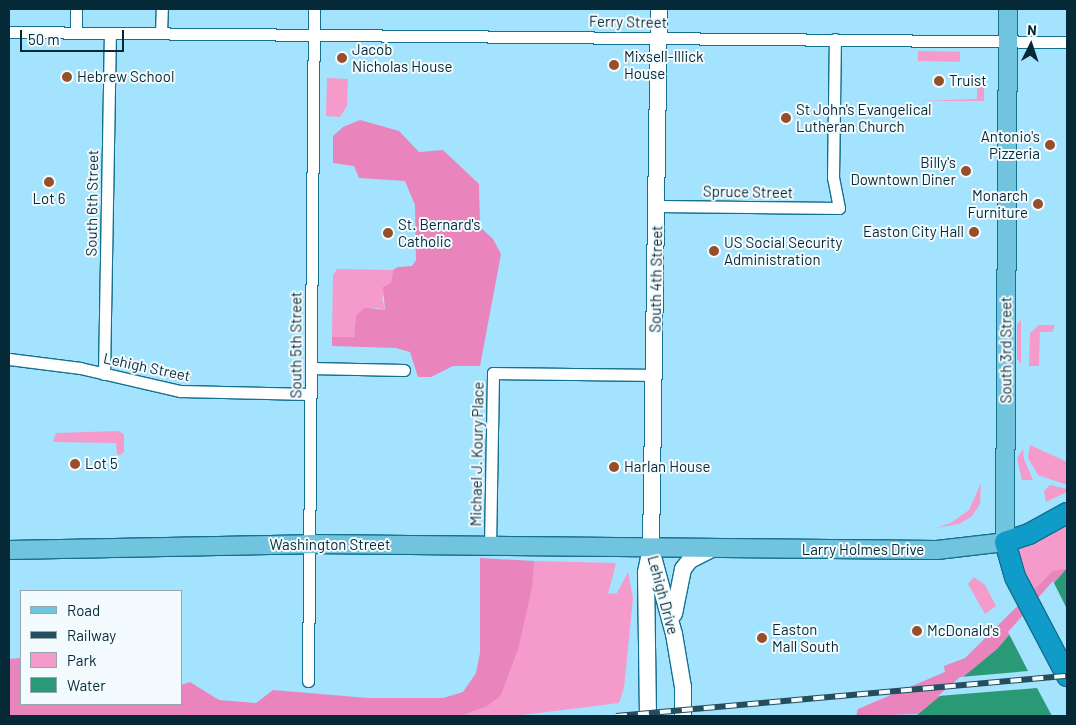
<!DOCTYPE html>
<html>
<head>
<meta charset="utf-8">
<style>
  body { margin:0 }
  #map { position:relative; width:1076px; height:725px; overflow:hidden; background:#a3e3fe; font-family:Barlow,sans-serif }
  div>[style] { position:absolute }
  [style*='--x'] { left:calc(var(--x)*1px); top:calc(var(--y)*1px); width:calc(var(--w)*1px); rotate:calc(var(--a)*1deg) }
  .green>* { inset:0; background:#f49bcb; transform-origin:0 0 }
  .forest>* { inset:0; background:#ea84bd }
  .water>* { inset:0; background:#299a75 }
  .pier>* { inset:0; background:#a3e3fe }
  .roads { filter:drop-shadow(1px 0 #13708f) drop-shadow(-1px 0 #13708f) drop-shadow(0 1px #13708f) drop-shadow(0 -1px #13708f) }
  .street>* { height:11px; margin:-5.5px; padding:0 5.5px; transform-origin:5.5px; border-radius:5.5px; background:#fff }
  .secondary>* { height:16px; margin:-8px; padding:0 8px; transform-origin:8px; border-radius:8px; background:#fff }
  .primary>* { height:18px; margin:-9px; padding:0 9px; transform-origin:9px; border-radius:9px; background:#70c4de }
  .highway>* { height:20px; margin:-10px; padding:0 10px; transform-origin:10px; border-radius:10px; background:#109cc8 }
  .rail>* { height:5.5px; margin-top:-2.75px; transform-origin:0; background:repeating-linear-gradient(90deg,#f3fbfe 0 11px,#244e5e 0 22px); box-sizing:border-box; border-block:1px solid #244e5e }
  .dots>* { width:14px; height:14px; translate:-50% -50%; box-sizing:border-box; border:2px solid #f3fbfe; border-radius:50% }
  span { translate:-50% -50%; white-space:nowrap; text-align:center; line-height:1.15; -webkit-text-stroke:4px #f3fbfe; paint-order:stroke }
  .street-label { font-size:15px; color:#052936 }
  .poi-label { font-size:15px; color:#052936 }
  .left { translate:0 -50%; text-align:left }
  .right { translate:-100% -50%; text-align:right }
  .frame { position:absolute; inset:0; border:10px solid #052936; pointer-events:none }
  .legend { position:absolute; left:20px; top:590px; width:162px; height:115px; box-sizing:border-box; background:#f3fbfe; border:1px solid #94a7ae; margin:0; padding:6px 9px; list-style:none; font-size:15px; color:#052936 }
  .legend li { display:flex; align-items:center; gap:10px; height:25px }
  .legend b { width:25px; border:1px solid #94a7ae }
  .north { position:absolute; left:1006px; top:20px; width:50px; height:50px; -webkit-text-stroke:4px #f3fbfe; paint-order:stroke; rotate:4deg; font-size:14px; font-weight:700; line-height:20px; text-align:center; color:#052936 }
  .north::after { content:''; display:block; margin:auto; width:18px; height:22px; background:#052936; clip-path:polygon(50% 0,100% 100%,50% 72%,0 100%) }
  .scale { position:absolute; left:20px; top:30px; width:104px; height:22px; box-sizing:border-box; border:2px solid #052936; border-top:0; padding-left:6px; font-size:15px; line-height:18px; white-space:nowrap; color:#052936; -webkit-text-stroke:4px #f3fbfe; paint-order:stroke }
</style>
</head>
<body>
<div id="map">
  <div class="green">
    <div style="left:918px;top:51px;width:42px;height:10px;rotate:1deg"></div>
    <div style="clip-path:polygon(977px 77px,984px 77px,984px 101px,922px 101px,977px 99px)"></div>
    <div style="clip-path:polygon(327px 78px,348px 79px,347px 106px,340px 117px,326px 116px)"></div>
    <div style="clip-path:polygon(337px 269px,393px 270px,391px 283px,382px 298px,385px 310px,376px 308px,356px 315px,354px 337px,332px 337px,333px 275px)"></div>
    <div style="clip-path:polygon(1021px 320px,1021px 364px,1017px 359px,1017px 324px)"></div>
    <div style="clip-path:polygon(1039px 325px,1055px 325px,1052px 332px,1040px 332px,1039px 366px,1029px 366px,1030px 333px)"></div>
    <div style="clip-path:polygon(118px 431px,124px 434px,124px 452px,120px 455px,117px 454px,116px 443px,53px 442px,56px 433px)"></div>
    <div style="clip-path:polygon(1030px 445px,1067px 462px,1067px 485px,1038px 475px,1028px 458px)"></div>
    <div style="clip-path:polygon(1023px 449px,1024px 459px,1033px 480px,1022px 480px,1017px 458px)"></div>
    <div style="clip-path:polygon(981px 483px,980px 504px,972px 516px,959px 524px,936px 528px,951px 523px,969px 510px)"></div>
    <div style="clip-path:polygon(1050px 485px,1067px 489px,1067px 492px,1046px 502px,1044px 491px)"></div>
    <div style="clip-path:polygon(1067px 513px,1067px 568px,1025px 596px,1015px 577px,1017px 539px)"></div>
    <div style="clip-path:polygon(534px 561px,616px 563px,608px 594px,617px 593px,628px 572px,633px 598px,624px 688px,619px 703px,514px 716px,460px 716px,486px 707px,519px 646px)"></div>
    <div style="clip-path:polygon(974px 577px,985px 585px,996px 606px,985px 614px,968px 584px)"></div>
  </div>
  <div class="forest">
    <div style="clip-path:polygon(360px 120px,399px 131px,419px 152px,443px 150px,479px 184px,480px 227px,493px 239px,501px 254px,480px 366px,453px 366px,431px 377px,418px 377px,410px 352px,396px 348px,332px 346px,332px 337px,354px 337px,356px 315px,365px 308px,385px 310px,383px 287px,391px 283px,393px 270px,398px 267px,412px 266px,416px 260px,415px 205px,405px 181px,359px 178px,354px 166px,333px 163px,333px 136px,343px 127px)"></div>
    <div style="clip-path:polygon(480px 558px,534px 561px,532px 587px,519px 646px,501px 695px,486px 707px,460px 716px,9px 716px,9px 659px,21px 658px,21px 704px,181px 704px,181px 685px,190px 682px,219px 700px,256px 703px,273px 690px,368px 698px,443px 698px,463px 692px,476px 673px,480px 653px)"></div>
    <div style="clip-path:polygon(1066px 569px,997px 649px,920px 714px,856px 716px,858px 709px,945px 672px,944px 666px,965px 658px,1053px 571px)"></div>
  </div>
  <div class="water">
    <div style="clip-path:polygon(1067px 568px,1067px 716px,916px 716px,997px 649px)"></div>
  </div>
  <div class="pier">
    <div style="clip-path:polygon(1053px 581px,1067px 609px,1067px 716px,1052px 716px,1037px 688px,938px 696px,960px 677px,1028px 671px,1008px 632px)"></div>
  </div>
  <div class="roads">
    <div class="street">
      <div style="--x:9;--y:32;--w:1058;--a:0.54"></div>
      <div style="--x:76;--y:32;--w:23;--a:-90"></div>
      <div style="--x:161;--y:33;--w:24;--a:-88"></div>
      <div style="--x:658;--y:206;--w:181;--a:0.6"></div>
      <div style="--x:839;--y:208;--w:31;--a:-101"></div>
      <div style="--x:833;--y:178;--w:139;--a:-89.2"></div>
      <div style="--x:9;--y:359;--w:72;--a:7.2"></div>
      <div style="--x:80;--y:368;--w:103;--a:13"></div>
      <div style="--x:180;--y:391;--w:130;--a:1.3"></div>
      <div style="--x:311;--y:368;--w:93;--a:1.2"></div>
      <div style="--x:104;--y:374;--w:341;--a:-89"></div>
      <div style="--x:490;--y:547;--w:174;--a:-89"></div>
      <div style="--x:493;--y:373;--w:161;--a:0.7"></div>
      <div style="--x:308;--y:681;--w:672;--a:-89.49"></div>
    </div>
    <div class="secondary">
      <div style="--x:651;--y:549;--w:88;--a:74.9"></div>
      <div style="--x:674;--y:634;--w:54;--a:80.4"></div>
      <div style="--x:683;--y:687;--w:29;--a:90"></div>
      <div style="--x:674;--y:614;--w:46;--a:-78.7"></div>
      <div style="--x:683;--y:569;--w:11;--a:-52"></div>
      <div style="--x:690;--y:560;--w:22;--a:-27"></div>
      <div style="--x:648;--y:716;--w:144;--a:-90.8"></div>
      <div style="--x:646;--y:572;--w:24;--a:-78"></div>
      <div style="--x:651;--y:549;--w:540;--a:-89.15"></div>
    </div>
    <div class="primary">
      <div style="--x:9;--y:550;--w:300;--a:-1.1"></div>
      <div style="--x:309;--y:544;--w:628;--a:0.55"></div>
      <div style="--x:937;--y:550;--w:68;--a:-6.7"></div>
      <div style="--x:1005;--y:542;--w:533;--a:-89.68"></div>
    </div>
    <div class="highway">
      <div style="--x:1067;--y:513;--w:43;--a:151.1"></div>
      <div style="--x:1029;--y:534;--w:25;--a:162"></div>
      <div style="--x:1005;--y:542;--w:36;--a:74"></div>
      <div style="--x:1015;--y:577;--w:112;--a:62.3"></div>
    </div>
  </div>
  <div class="rail">
    <div style="--x:616;--y:716;--w:453;--a:-5.1"></div>
  </div>
  <div class="dots">
    <div style="left:342px;top:58px;background:#974f2a"></div>
    <div style="left:614px;top:65px;background:#974f2a"></div>
    <div style="left:67px;top:77px;background:#974f2a"></div>
    <div style="left:939px;top:81px;background:#974f2a"></div>
    <div style="left:786px;top:118px;background:#974f2a"></div>
    <div style="left:1050px;top:145px;background:#974f2a"></div>
    <div style="left:966px;top:171px;background:#974f2a"></div>
    <div style="left:49px;top:182px;background:#974f2a"></div>
    <div style="left:1038px;top:204px;background:#974f2a"></div>
    <div style="left:974px;top:232px;background:#974f2a"></div>
    <div style="left:388px;top:233px;background:#974f2a"></div>
    <div style="left:714px;top:251px;background:#974f2a"></div>
    <div style="left:75px;top:464px;background:#974f2a"></div>
    <div style="left:614px;top:467px;background:#974f2a"></div>
    <div style="left:917px;top:631px;background:#974f2a"></div>
    <div style="left:762px;top:638px;background:#974f2a"></div>
  </div>
  <div class="street-label">
    <span style="left:628px;top:22px;rotate:1deg">Ferry Street</span>
    <span style="left:748px;top:192px;rotate:1deg">Spruce Street</span>
    <span style="left:92px;top:203px;rotate:-89deg">South 6th Street</span>
    <span style="left:656px;top:279px;rotate:-89deg">South 4th Street</span>
    <span style="left:296px;top:345px;rotate:-90deg">South 5th Street</span>
    <span style="left:1006px;top:350px;rotate:-90deg">South 3rd Street</span>
    <span style="left:147px;top:367px;rotate:12deg">Lehigh Street</span>
    <span style="left:477px;top:454px;rotate:-89deg">Michael J. Koury Place</span>
    <span style="left:330px;top:545px">Washington Street</span>
    <span style="left:863px;top:550px">Larry Holmes Drive</span>
    <span style="left:663px;top:595px;rotate:75deg">Lehigh Drive</span>
  </div>
  <div class="poi-label">
    <span class="left" style="left:352px;top:58px">Jacob<br>Nicholas House</span>
    <span class="left" style="left:624px;top:65px">Mixsell-Illick<br>House</span>
    <span class="left" style="left:77px;top:77px">Hebrew School</span>
    <span class="left" style="left:949px;top:81px">Truist</span>
    <span class="left" style="left:796px;top:118px">St John's Evangelical<br>Lutheran Church</span>
    <span class="right" style="left:1040px;top:145px">Antonio's<br>Pizzeria</span>
    <span class="right" style="left:956px;top:171px">Billy's<br>Downtown Diner</span>
    <span class="right" style="left:1028px;top:204px">Monarch<br>Furniture</span>
    <span style="left:49px;top:199px">Lot 6</span>
    <span class="left" style="left:398px;top:233px">St. Bernard's<br>Catholic</span>
    <span class="right" style="left:964px;top:232px">Easton City Hall</span>
    <span class="left" style="left:724px;top:251px">US Social Security<br>Administration</span>
    <span class="left" style="left:85px;top:464px">Lot 5</span>
    <span class="left" style="left:624px;top:467px">Harlan House</span>
    <span class="left" style="left:772px;top:638px">Easton<br>Mall South</span>
    <span class="left" style="left:927px;top:631px">McDonald's</span>
  </div>
  <div class="frame"></div>
  <ul class="legend">
  <li><b style="height:6px;background:#70c4de"></b>Road</li>
  <li><b style="height:6px;background:#244e5e"></b>Railway</li>
  <li><b style="height:14px;background:#f49bcb"></b>Park</li>
  <li><b style="height:14px;background:#299a75"></b>Water</li>
  </ul>
  <div class="north">N</div>
  <div class="scale">50 m</div>
</div>
</body>
</html>
